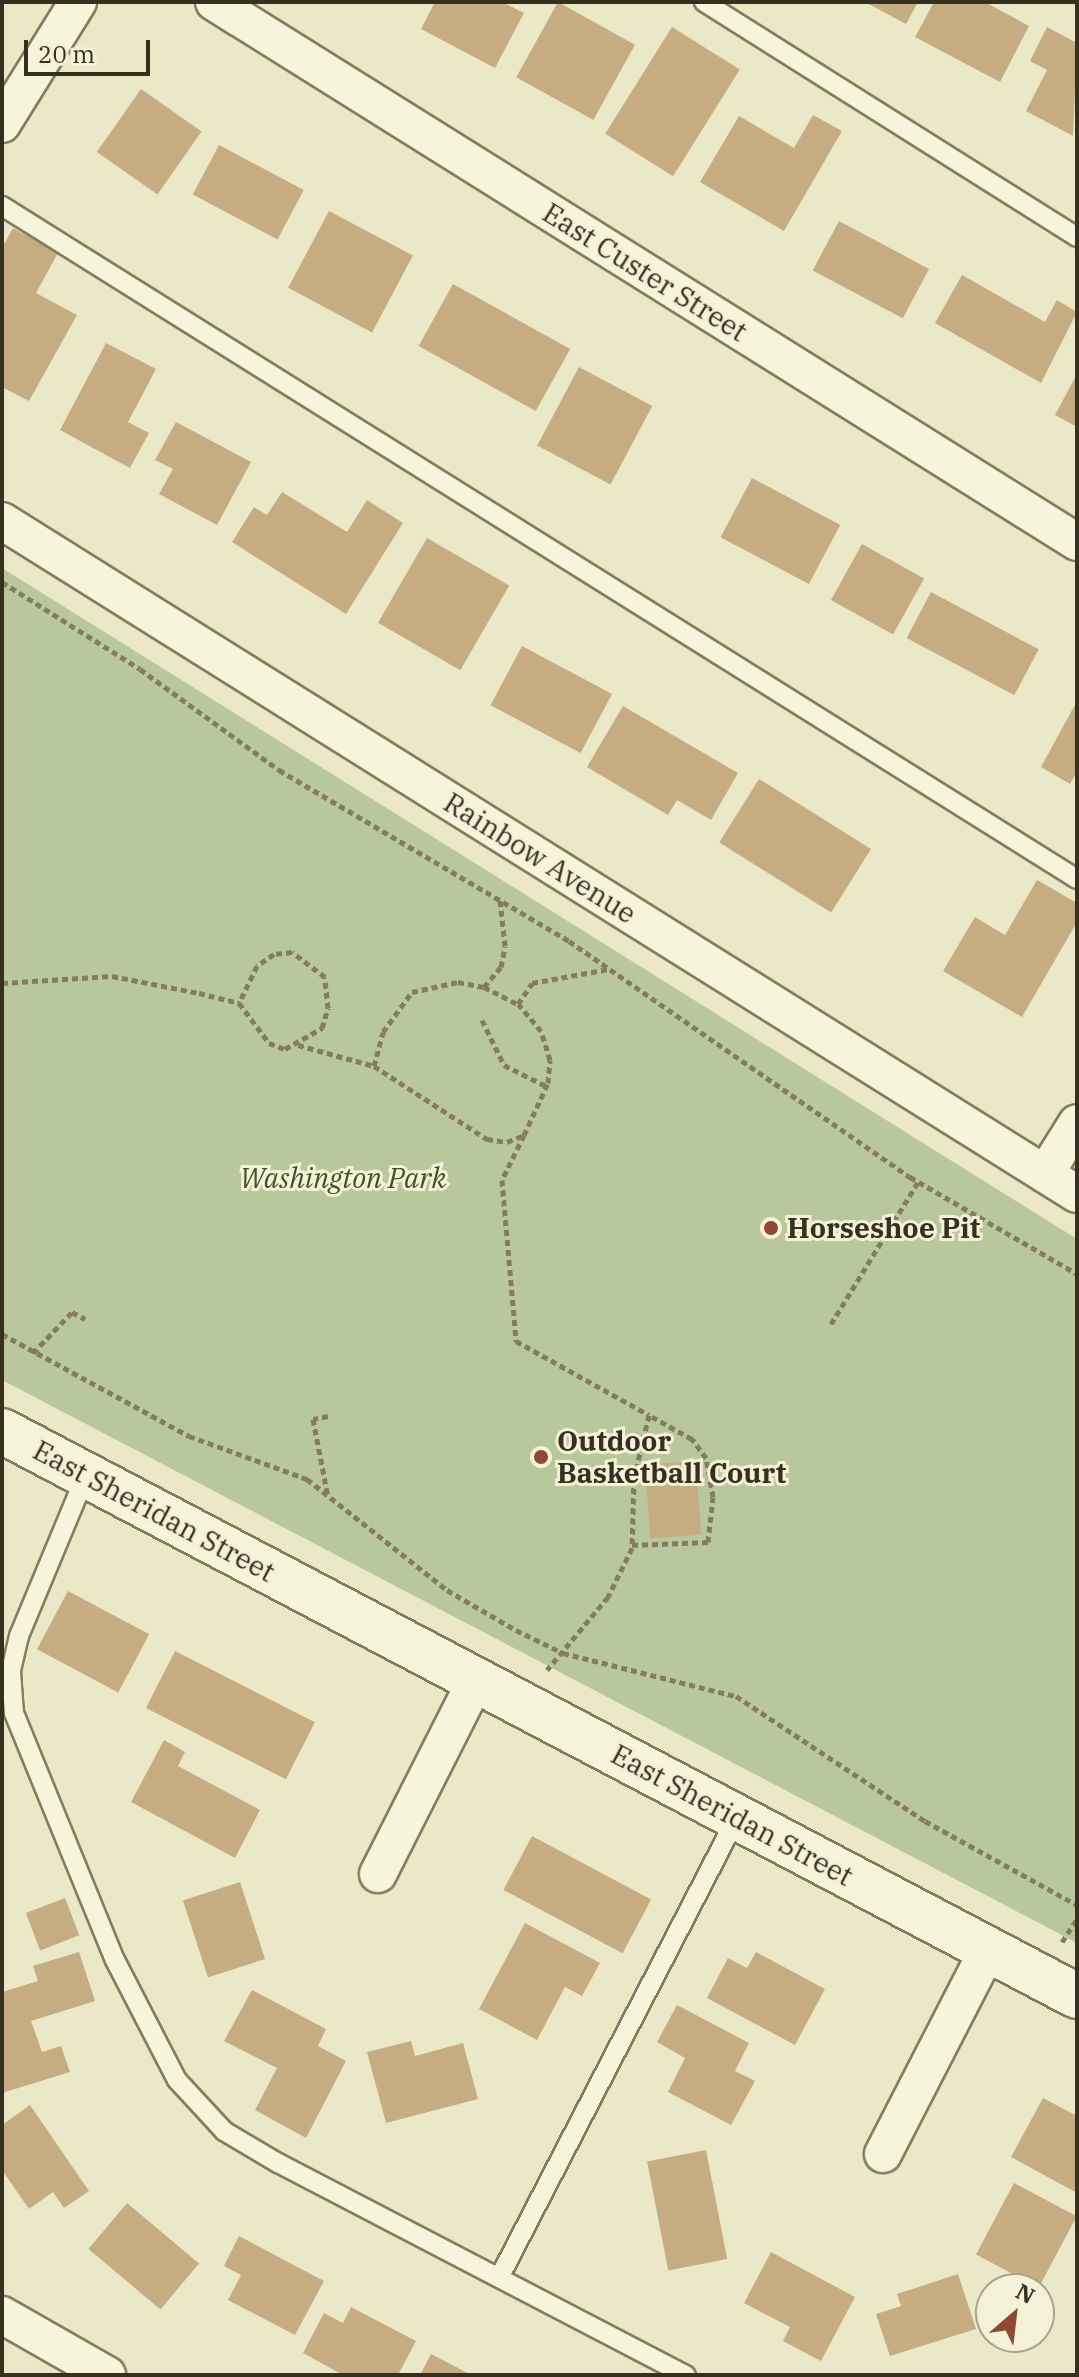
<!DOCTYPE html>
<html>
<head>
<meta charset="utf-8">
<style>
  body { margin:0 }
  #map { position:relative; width:1079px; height:2377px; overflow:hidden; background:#ebe8c8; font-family:"IBM Plex Serif",serif }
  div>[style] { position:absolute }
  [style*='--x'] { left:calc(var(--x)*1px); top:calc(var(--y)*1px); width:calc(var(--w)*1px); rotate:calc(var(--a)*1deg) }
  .green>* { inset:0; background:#b9c89c }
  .building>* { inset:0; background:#c5ad81; transform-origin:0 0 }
  .path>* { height:5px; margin-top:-2.5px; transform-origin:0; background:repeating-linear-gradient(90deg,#857c5e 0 6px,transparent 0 10px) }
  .roads { filter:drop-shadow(2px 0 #857c5e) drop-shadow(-2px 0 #857c5e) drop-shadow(0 2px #857c5e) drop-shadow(0 -2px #857c5e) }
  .lane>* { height:18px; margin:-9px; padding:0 9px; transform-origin:9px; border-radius:9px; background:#f6f4da }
  .street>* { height:36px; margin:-18px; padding:0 18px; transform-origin:18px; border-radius:18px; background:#f6f4da }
  .secondary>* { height:44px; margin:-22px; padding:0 22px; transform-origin:22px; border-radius:22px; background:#f6f4da }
  .dots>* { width:22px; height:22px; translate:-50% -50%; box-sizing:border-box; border:4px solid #f3f1d7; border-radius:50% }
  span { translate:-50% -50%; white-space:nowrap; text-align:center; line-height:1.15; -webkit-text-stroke:6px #f3f1d7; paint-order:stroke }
  .street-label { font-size:28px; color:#373021 }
  .park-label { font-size:28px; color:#3e5129; font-style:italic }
  .poi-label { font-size:28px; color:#373021; font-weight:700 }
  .left { translate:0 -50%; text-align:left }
  .frame { position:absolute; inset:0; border:4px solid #373021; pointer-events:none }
  .north { position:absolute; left:975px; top:2273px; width:80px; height:80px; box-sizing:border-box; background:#f3f1d7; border:2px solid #a8a48e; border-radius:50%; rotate:28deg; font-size:22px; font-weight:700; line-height:32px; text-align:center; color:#373021 }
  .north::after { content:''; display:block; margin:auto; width:28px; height:36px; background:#8f4834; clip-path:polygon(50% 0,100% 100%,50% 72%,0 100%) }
  .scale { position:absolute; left:24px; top:40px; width:126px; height:36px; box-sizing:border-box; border:4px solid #373021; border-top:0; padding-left:10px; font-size:24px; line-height:28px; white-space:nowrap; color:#373021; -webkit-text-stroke:6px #f3f1d7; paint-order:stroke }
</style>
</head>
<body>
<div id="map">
  <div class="green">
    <div style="clip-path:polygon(2px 568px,1077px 1239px,1077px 1943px,2px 1380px)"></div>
  </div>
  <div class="building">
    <div style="clip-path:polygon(435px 2px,502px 2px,524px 13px,495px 68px,421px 29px)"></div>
    <div style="left:558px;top:2px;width:88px;height:86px;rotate:29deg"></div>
    <div style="clip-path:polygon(865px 2px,918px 2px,906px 24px)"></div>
    <div style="clip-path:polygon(934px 2px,985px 2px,1029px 26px,1000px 82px,915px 37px)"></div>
    <div style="left:672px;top:27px;width:80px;height:126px;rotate:32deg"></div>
    <div style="clip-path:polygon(1047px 27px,1077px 43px,1073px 136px,1026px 111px,1047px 70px,1030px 61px)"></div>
    <div style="left:141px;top:89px;width:74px;height:77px;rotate:35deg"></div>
    <div style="clip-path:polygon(813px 115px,842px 131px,784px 231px,700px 182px,739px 116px,794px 148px)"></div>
    <div style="left:219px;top:145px;width:96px;height:56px;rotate:28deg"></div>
    <div style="left:329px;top:211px;width:95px;height:87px;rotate:28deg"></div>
    <div style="left:839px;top:221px;width:102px;height:56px;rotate:28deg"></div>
    <div style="clip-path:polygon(13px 228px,58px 253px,36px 293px,77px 315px,29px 401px,2px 387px,2px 248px)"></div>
    <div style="clip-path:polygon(962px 275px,1045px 322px,1057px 300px,1077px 312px,1041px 383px,935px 323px)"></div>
    <div style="left:453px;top:284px;width:134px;height:71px;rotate:29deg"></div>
    <div style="clip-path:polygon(106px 343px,156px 369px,128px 422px,149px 433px,130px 468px,60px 430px)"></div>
    <div style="left:579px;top:367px;width:83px;height:89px;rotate:28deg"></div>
    <div style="clip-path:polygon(1077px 374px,1077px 427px,1055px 415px)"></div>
    <div style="clip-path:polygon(176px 422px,251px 462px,217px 525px,159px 494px,173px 469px,155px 460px)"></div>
    <div style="left:752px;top:478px;width:100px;height:67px;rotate:28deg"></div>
    <div style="clip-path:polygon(282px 492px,347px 532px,367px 500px,403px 523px,346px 614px,232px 542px,254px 507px,267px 515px)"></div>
    <div style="left:427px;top:538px;width:95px;height:98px;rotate:30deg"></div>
    <div style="left:862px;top:544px;width:71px;height:64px;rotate:29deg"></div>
    <div style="left:931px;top:592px;width:122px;height:52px;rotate:28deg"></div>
    <div style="left:522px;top:646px;width:102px;height:67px;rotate:28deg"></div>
    <div style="clip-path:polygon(1077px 701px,1077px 772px,1070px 784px,1041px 767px)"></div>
    <div style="clip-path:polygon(623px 706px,738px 773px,711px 820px,677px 800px,668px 815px,587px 767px)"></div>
    <div style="left:759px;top:779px;width:132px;height:75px;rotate:32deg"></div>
    <div style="clip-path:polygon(1037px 880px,1077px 903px,1077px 922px,1022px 1017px,943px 971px,975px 917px,1005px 935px)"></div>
    <div style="left:696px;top:1461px;width:74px;height:51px;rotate:86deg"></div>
    <div style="left:68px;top:1591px;width:92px;height:66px;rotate:28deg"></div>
    <div style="left:175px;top:1651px;width:157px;height:64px;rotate:27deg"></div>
    <div style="clip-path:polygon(164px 1740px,185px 1752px,178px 1766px,260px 1810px,235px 1858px,131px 1802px)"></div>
    <div style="left:532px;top:1836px;width:135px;height:61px;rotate:28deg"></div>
    <div style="left:240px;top:1882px;width:81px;height:60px;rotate:72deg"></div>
    <div style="left:65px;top:1898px;width:40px;height:42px;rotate:69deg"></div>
    <div style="clip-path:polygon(525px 1923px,600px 1963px,582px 1996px,565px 1987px,537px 2040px,479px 2009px)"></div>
    <div style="clip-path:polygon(79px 1952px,95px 2001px,31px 2021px,42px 2052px,61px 2046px,70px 2072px,2px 2093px,2px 1992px,38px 1981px,33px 1966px)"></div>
    <div style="clip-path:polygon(756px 1952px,825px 1989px,795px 2045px,707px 1998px,728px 1958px,747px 1968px)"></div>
    <div style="clip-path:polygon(252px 1990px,326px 2029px,318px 2046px,346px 2061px,306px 2138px,255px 2110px,277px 2068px,224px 2041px)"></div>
    <div style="clip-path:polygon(677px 2005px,749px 2043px,735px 2071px,755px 2081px,731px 2125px,668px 2092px,685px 2058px,657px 2042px)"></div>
    <div style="clip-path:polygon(411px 2041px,415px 2056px,463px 2043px,478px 2099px,386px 2123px,367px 2052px)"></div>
    <div style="clip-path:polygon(1043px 2098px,1077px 2116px,1077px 2193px,1011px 2157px)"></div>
    <div style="clip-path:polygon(30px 2105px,89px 2191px,64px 2208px,53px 2192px,29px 2209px,2px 2170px,2px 2125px)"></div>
    <div style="left:706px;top:2150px;width:111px;height:60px;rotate:79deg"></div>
    <div style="left:1014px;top:2183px;width:71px;height:81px;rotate:28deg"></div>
    <div style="left:127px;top:2203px;width:94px;height:60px;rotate:40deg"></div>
    <div style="clip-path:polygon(239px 2236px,324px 2281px,295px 2335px,228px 2300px,241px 2275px,224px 2266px)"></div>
    <div style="clip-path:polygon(771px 2252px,855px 2297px,821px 2361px,783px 2341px,790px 2327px,744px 2303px)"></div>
    <div style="clip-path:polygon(958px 2274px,976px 2329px,890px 2356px,876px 2314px,901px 2306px,897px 2294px)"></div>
    <div style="clip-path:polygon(351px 2307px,416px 2341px,398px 2375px,343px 2375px,303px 2353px,324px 2313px,343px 2323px)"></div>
    <div style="clip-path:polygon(431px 2354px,460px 2369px,471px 2375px,420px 2375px)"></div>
  </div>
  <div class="path">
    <div style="--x:2;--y:582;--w:163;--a:32.2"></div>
    <div style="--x:140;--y:669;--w:172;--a:36"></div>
    <div style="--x:279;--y:770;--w:337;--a:30.5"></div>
    <div style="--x:569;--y:941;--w:415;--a:34.7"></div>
    <div style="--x:910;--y:1177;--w:193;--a:30.1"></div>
    <div style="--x:2;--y:983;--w:110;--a:-3.6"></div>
    <div style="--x:112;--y:976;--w:89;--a:11.1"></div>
    <div style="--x:199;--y:993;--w:41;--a:14"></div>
    <div style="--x:239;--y:1003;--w:50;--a:53.1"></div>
    <div style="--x:269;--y:1043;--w:17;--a:21"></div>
    <div style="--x:285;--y:1049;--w:43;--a:-29.6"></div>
    <div style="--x:322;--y:1028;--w:21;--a:-73"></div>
    <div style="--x:328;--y:1008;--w:31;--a:-96"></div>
    <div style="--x:325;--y:977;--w:41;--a:-142.9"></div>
    <div style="--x:292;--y:952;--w:18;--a:174"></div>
    <div style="--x:274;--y:954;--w:21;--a:145"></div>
    <div style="--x:257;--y:966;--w:41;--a:115.9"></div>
    <div style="--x:484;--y:987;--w:38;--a:27"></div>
    <div style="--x:482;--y:1020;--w:50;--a:63.9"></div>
    <div style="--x:504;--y:1065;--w:47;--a:26.6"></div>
    <div style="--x:298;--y:1045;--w:79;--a:15.4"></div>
    <div style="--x:374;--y:1066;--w:35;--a:-75"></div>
    <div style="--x:383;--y:1032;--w:49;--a:-54.1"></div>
    <div style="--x:412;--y:992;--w:47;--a:-12.3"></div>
    <div style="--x:458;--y:982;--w:26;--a:11"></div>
    <div style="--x:484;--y:987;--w:26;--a:-50"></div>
    <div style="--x:501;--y:967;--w:21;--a:-79"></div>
    <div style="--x:505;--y:946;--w:46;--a:-96.2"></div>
    <div style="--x:374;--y:1066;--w:135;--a:32.9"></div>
    <div style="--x:487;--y:1139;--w:20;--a:9"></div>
    <div style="--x:507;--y:1142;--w:18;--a:-22"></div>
    <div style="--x:524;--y:1135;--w:50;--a:116.1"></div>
    <div style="--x:502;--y:1180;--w:162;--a:85"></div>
    <div style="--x:516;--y:1341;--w:152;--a:29.1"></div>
    <div style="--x:649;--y:1415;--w:65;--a:103.4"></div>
    <div style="--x:634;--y:1478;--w:70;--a:91.6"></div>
    <div style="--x:632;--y:1548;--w:55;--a:116.1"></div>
    <div style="--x:608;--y:1597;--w:95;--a:129.9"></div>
    <div style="--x:524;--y:1135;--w:57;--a:-65.2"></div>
    <div style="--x:548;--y:1083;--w:23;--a:-85"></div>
    <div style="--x:550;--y:1060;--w:30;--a:-107"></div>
    <div style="--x:541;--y:1031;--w:35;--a:-130"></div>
    <div style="--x:518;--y:1004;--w:25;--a:-56"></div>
    <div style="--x:532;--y:983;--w:78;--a:-10.3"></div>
    <div style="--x:831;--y:1324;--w:167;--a:-58.5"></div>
    <div style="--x:2;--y:1334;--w:213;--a:28.6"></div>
    <div style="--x:189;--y:1436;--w:126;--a:20"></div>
    <div style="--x:307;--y:1479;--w:179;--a:38.4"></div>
    <div style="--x:447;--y:1590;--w:80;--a:30.1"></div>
    <div style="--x:516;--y:1630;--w:52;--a:26.1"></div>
    <div style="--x:563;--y:1653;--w:178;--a:14"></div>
    <div style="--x:736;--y:1696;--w:227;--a:33.5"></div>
    <div style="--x:925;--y:1821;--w:174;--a:28.9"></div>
    <div style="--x:33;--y:1353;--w:57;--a:-46.4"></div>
    <div style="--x:72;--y:1312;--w:15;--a:28"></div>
    <div style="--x:328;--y:1416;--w:15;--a:169"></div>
    <div style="--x:313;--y:1419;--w:79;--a:79.1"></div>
    <div style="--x:632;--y:1545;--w:76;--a:-2.3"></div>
    <div style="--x:708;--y:1542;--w:45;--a:-83.7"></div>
    <div style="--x:713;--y:1497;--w:40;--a:-100"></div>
    <div style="--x:706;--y:1458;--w:24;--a:-126"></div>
    <div style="--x:692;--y:1439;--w:49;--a:-150.8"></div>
    <div style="--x:1062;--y:1942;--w:27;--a:-57"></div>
  </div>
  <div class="roads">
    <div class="lane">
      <div style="--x:704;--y:2;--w:441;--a:32.2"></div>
      <div style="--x:2;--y:206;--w:1268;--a:32.05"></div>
      <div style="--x:86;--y:1475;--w:174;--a:112.6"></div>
      <div style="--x:19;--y:1636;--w:37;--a:103"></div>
      <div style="--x:11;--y:1672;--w:41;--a:85.8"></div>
      <div style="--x:14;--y:1713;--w:267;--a:67.8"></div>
      <div style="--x:115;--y:1960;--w:135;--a:62.7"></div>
      <div style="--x:177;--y:2080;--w:69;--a:47.3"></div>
      <div style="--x:224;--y:2131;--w:63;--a:30.7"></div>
      <div style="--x:278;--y:2163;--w:460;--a:27.5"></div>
      <div style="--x:499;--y:2278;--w:519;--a:-62.69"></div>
    </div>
    <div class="street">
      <div style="--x:214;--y:2;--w:1018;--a:32.04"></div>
      <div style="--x:2;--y:124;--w:144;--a:-58.1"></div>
      <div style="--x:2;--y:521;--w:1268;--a:32.05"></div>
      <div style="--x:1045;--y:1174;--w:60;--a:-57.9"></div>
      <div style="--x:378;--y:1874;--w:217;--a:-63.2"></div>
      <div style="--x:883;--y:2154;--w:229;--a:-62.8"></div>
      <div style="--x:2;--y:2315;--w:121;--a:29.7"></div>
    </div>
    <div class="secondary">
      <div style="--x:2;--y:1431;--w:1214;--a:27.73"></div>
    </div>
  </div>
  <div class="dots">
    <div style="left:771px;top:1228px;background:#8f4834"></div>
    <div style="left:541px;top:1457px;background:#8f4834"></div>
  </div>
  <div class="street-label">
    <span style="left:645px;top:272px;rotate:32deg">East Custer Street</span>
    <span style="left:540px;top:858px;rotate:32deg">Rainbow Avenue</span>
    <span style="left:154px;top:1511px;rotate:28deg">East Sheridan Street</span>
    <span style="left:732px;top:1815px;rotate:28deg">East Sheridan Street</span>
  </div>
  <div class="park-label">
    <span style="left:343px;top:1178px">Washington Park</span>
  </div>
  <div class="poi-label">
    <span class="left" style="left:787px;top:1228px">Horseshoe Pit</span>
    <span class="left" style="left:557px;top:1457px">Outdoor<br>Basketball Court</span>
  </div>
  <div class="frame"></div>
  <div class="north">N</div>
  <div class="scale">20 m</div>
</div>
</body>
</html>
